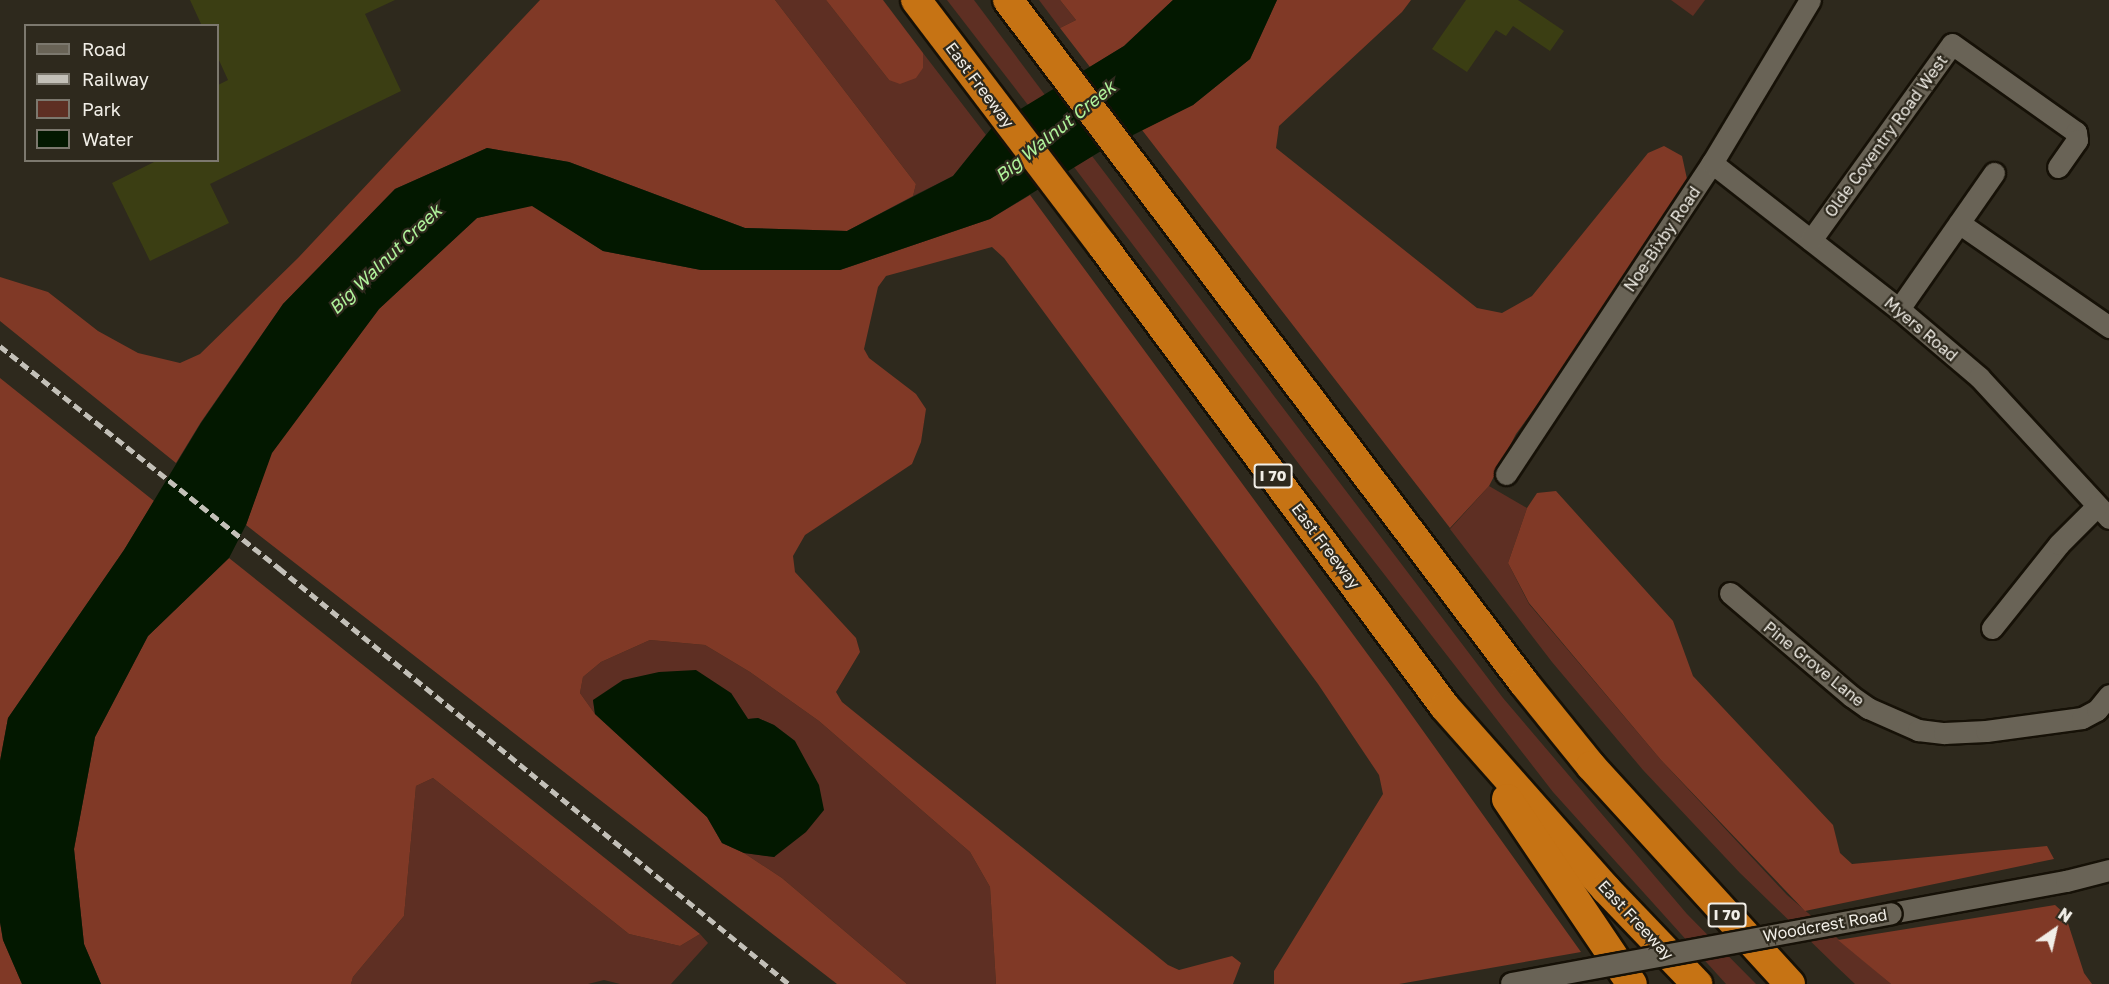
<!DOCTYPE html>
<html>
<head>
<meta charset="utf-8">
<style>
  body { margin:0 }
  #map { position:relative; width:2109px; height:984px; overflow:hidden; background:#2e291d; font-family:"Golos Text",sans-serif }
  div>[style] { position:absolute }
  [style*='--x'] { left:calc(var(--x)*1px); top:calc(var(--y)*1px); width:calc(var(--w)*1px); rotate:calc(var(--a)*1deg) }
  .green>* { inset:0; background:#5e2f23 }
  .forest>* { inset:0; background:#803926 }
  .water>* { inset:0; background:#031800 }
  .building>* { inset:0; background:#3b3e13 }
  .roads { filter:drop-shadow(2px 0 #161107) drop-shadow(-2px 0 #161107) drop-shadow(0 2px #161107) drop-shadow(0 -2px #161107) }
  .minor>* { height:21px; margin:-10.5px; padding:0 10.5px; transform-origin:10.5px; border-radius:10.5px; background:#696356 }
  .highway>* { height:30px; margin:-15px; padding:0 15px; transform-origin:15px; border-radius:15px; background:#c67314 }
  .rail>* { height:4.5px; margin-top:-2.25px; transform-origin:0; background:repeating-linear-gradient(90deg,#c3c0b8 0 9px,transparent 0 13.5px) }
  .bridges { filter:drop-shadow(2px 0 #161107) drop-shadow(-2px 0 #161107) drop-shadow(0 2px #161107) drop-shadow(0 -2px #161107) }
  .minor-bridge>* { height:21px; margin:-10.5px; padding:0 10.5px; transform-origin:10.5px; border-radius:10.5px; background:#696356 }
  span { translate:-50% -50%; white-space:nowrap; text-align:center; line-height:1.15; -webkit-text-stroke:4.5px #2e291d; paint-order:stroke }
  .shield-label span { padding:2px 4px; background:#2e291d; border:2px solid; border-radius:4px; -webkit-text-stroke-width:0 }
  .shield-label { font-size:15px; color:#f1eee7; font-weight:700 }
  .street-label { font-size:16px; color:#f1eee7 }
  .water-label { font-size:18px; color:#b0f39b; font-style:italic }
  .legend { position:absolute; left:24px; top:24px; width:195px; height:138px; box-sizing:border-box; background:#2e291d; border:2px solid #7c786e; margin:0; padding:8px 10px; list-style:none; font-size:18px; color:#f1eee7 }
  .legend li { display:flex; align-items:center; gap:12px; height:30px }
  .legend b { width:30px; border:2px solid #7c786e }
  .north { position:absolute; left:2025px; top:900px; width:60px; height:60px; -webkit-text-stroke:4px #2e291d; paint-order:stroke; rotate:34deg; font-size:16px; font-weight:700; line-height:24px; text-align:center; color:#f1eee7 }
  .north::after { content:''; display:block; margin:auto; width:21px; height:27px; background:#f1eee7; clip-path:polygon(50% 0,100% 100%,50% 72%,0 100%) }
</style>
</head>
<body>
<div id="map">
  <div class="green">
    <div style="clip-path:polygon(775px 0,826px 0,889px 80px,923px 68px,923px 53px,986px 135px,953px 176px,913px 196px,916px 184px)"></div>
    <div style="clip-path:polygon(947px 0,974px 0,1045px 95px,1028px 105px)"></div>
    <div style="clip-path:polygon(1039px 0,1060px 0,1076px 20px,1060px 28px)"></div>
    <div style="clip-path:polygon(1671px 0,1705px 0,1693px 16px)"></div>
    <div style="clip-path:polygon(1092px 156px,1503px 698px,1687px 914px,1756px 984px,1726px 984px,1553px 792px,1308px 476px,1074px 167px)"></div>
    <div style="clip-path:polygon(1489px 486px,1527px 508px,1508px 563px,1529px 604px,1661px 760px,1787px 895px,1891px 984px,1855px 984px,1836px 966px,1740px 873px,1643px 770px,1552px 662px,1450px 529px)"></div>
    <div style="clip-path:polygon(650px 640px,705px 645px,750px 672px,819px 721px,970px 852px,990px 887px,996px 984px,907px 984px,782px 878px,744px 853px,775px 857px,795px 741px,774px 725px,758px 718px,748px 719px,731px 693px,593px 700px,595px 714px,580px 693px,583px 677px,601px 662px)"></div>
    <div style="clip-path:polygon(433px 778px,629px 934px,680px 946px,700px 934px,708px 943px,671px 984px,620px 984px,604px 980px,588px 984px,351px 984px,353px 977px,404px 916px,416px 786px)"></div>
  </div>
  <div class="forest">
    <div style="clip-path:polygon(540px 0,775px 0,916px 184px,913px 196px,847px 231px,745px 228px,569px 162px,487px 148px,395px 189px,283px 304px,201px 422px,176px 463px,0 321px,0 277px,48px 292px,98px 331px,138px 353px,180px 363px,200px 354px,298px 258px)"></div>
    <div style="clip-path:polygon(826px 0,883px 0,923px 53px,923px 68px,916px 78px,900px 84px,889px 80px)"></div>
    <div style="clip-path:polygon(1060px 0,1173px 0,1124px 46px,1090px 67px,1060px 28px,1076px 20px)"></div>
    <div style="clip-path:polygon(1277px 0,1411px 0,1402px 12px,1279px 126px,1276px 148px,1477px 308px,1502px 313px,1532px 296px,1648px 153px,1664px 146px,1682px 156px,1687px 179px,1648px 251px,1516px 434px,1489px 486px,1450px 528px,1142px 130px,1193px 105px,1250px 59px)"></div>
    <div style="clip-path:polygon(1030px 195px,1391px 686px,1581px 952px,1399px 984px,1274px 984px,1274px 971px,1383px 794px,1379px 775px,1318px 684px,1004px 258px,992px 247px,886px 276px,878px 287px,864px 349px,869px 358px,916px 394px,926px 409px,921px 442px,912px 464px,805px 535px,793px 556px,795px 572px,856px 638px,860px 652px,836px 692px,842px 702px,1168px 965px,1179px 970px,1232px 956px,1241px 963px,1233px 984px,996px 984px,990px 887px,970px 852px,819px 721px,750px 672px,705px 645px,650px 640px,601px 662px,583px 677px,580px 693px,595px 714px,707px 817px,722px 843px,744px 853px,782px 878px,907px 984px,837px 984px,246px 525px,271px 453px,379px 309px,477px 218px,532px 205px,603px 251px,701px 270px,840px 270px,990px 219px)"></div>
    <div style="clip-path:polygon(0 378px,154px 501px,124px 550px,8px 718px,0 761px)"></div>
    <div style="clip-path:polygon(1556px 491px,1673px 621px,1693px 676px,1833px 825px,1840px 853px,1852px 864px,2047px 846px,2054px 859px,1805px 911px,1661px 760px,1529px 603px,1508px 563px,1527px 508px,1537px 493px)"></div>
    <div style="clip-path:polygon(229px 558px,700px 934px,680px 946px,629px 934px,433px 778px,416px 786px,404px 916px,353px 977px,351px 984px,101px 984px,84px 944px,74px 849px,95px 737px,148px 636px)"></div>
    <div style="clip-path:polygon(2055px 905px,2065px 914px,2084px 973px,2092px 984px,1891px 984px,1838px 940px)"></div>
    <div style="clip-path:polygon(0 922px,3px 940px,22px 984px,0 984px)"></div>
  </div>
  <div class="water">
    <div style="clip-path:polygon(1173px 0,1277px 0,1250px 59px,1193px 105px,1101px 151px,990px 219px,840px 270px,701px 270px,603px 251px,532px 206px,477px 218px,379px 309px,272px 453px,246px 525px,229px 558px,148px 636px,95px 737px,74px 849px,84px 944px,101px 984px,22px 984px,3px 940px,0 922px,0 761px,8px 718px,124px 550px,201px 423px,283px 304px,395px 189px,487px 148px,569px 162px,745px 228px,847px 231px,953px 176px,994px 125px,1124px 46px)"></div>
    <div style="clip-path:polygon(696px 670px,731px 693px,748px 719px,758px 718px,774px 725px,795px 741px,819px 785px,824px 810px,806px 832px,774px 857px,744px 853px,722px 843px,707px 817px,595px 714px,593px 700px,623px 680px,659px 672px)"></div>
  </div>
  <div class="building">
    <div style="clip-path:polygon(190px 0,395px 0,365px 14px,401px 91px,210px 184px,229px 223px,150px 261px,112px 183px,158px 160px,218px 160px,218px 85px,228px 80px,218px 58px,218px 26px,202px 26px)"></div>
    <div style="clip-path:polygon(1466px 0,1518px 0,1564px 31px,1550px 51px,1513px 26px,1506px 36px,1496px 30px,1467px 72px,1432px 49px)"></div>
  </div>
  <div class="roads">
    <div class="minor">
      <div style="--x:1712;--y:163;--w:237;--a:38"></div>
      <div style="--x:1899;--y:309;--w:105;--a:40.4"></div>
      <div style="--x:1979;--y:377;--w:192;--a:47.3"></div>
      <div style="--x:1959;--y:223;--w:183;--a:34.7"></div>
      <div style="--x:1811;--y:240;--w:241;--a:-54.3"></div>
      <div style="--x:1952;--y:44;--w:152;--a:35.4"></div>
      <div style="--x:2076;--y:132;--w:8;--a:83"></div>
      <div style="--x:2077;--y:140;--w:33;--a:125"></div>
      <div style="--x:1899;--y:309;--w:166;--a:-55.1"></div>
      <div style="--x:1506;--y:474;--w:373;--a:-56.5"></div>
      <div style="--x:1712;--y:163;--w:190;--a:-59"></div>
      <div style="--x:1730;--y:593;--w:159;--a:40.4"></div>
      <div style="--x:1851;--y:696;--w:21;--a:35"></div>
      <div style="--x:1868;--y:708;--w:55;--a:23.7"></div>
      <div style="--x:1918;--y:730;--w:26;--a:7"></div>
      <div style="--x:1944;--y:733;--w:42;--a:-2.7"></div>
      <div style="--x:1986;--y:731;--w:97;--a:-7.7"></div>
      <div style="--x:2082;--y:718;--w:17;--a:-28"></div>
      <div style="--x:2097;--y:710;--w:19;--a:-51"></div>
      <div style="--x:1992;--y:628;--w:107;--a:-51.4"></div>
      <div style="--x:2059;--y:544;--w:54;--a:-45"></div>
      <div style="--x:1891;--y:913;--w:178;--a:-10.4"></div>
      <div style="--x:2066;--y:881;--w:44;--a:-14.3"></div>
    </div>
    <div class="highway">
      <div style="--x:916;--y:0;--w:308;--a:52.8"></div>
      <div style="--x:1102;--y:245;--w:575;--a:53.41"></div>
      <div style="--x:1445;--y:707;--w:243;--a:48.5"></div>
      <div style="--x:1606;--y:889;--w:132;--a:46.2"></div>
      <div style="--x:1008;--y:0;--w:856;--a:52.93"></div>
      <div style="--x:1524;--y:683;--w:107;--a:51.1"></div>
      <div style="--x:1591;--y:766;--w:295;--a:47.6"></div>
      <div style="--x:1507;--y:799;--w:223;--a:56"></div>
    </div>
  </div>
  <div class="rail">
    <div style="--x:0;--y:346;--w:357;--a:38.5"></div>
    <div style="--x:279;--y:568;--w:658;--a:39.2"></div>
  </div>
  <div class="bridges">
    <div class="minor-bridge">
      <div style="--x:1511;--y:983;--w:386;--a:-10.4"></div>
    </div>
  </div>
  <div class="shield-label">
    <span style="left:1273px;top:476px">I 70</span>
    <span style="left:1727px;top:915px">I 70</span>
  </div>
  <div class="street-label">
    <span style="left:980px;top:85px;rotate:53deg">East Freeway</span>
    <span style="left:1886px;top:136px;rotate:-54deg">Olde Coventry Road West</span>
    <span style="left:1662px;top:239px;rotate:-56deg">Noe-Bixby Road</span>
    <span style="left:1921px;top:329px;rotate:40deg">Myers Road</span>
    <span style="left:1326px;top:546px;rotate:53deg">East Freeway</span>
    <span style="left:1814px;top:664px;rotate:39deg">Pine Grove Lane</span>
    <span style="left:1636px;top:920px;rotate:47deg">East Freeway</span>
    <span style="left:1825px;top:925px;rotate:-10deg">Woodcrest Road</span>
  </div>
  <div class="water-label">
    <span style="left:1055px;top:131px;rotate:-39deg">Big Walnut Creek</span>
    <span style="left:385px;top:259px;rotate:-44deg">Big Walnut Creek</span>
  </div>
  <ul class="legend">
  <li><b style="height:8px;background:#696356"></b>Road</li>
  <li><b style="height:8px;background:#c3c0b8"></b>Railway</li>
  <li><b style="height:16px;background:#5e2f23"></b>Park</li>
  <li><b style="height:16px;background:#031800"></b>Water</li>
  </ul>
  <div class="north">N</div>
</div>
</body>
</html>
